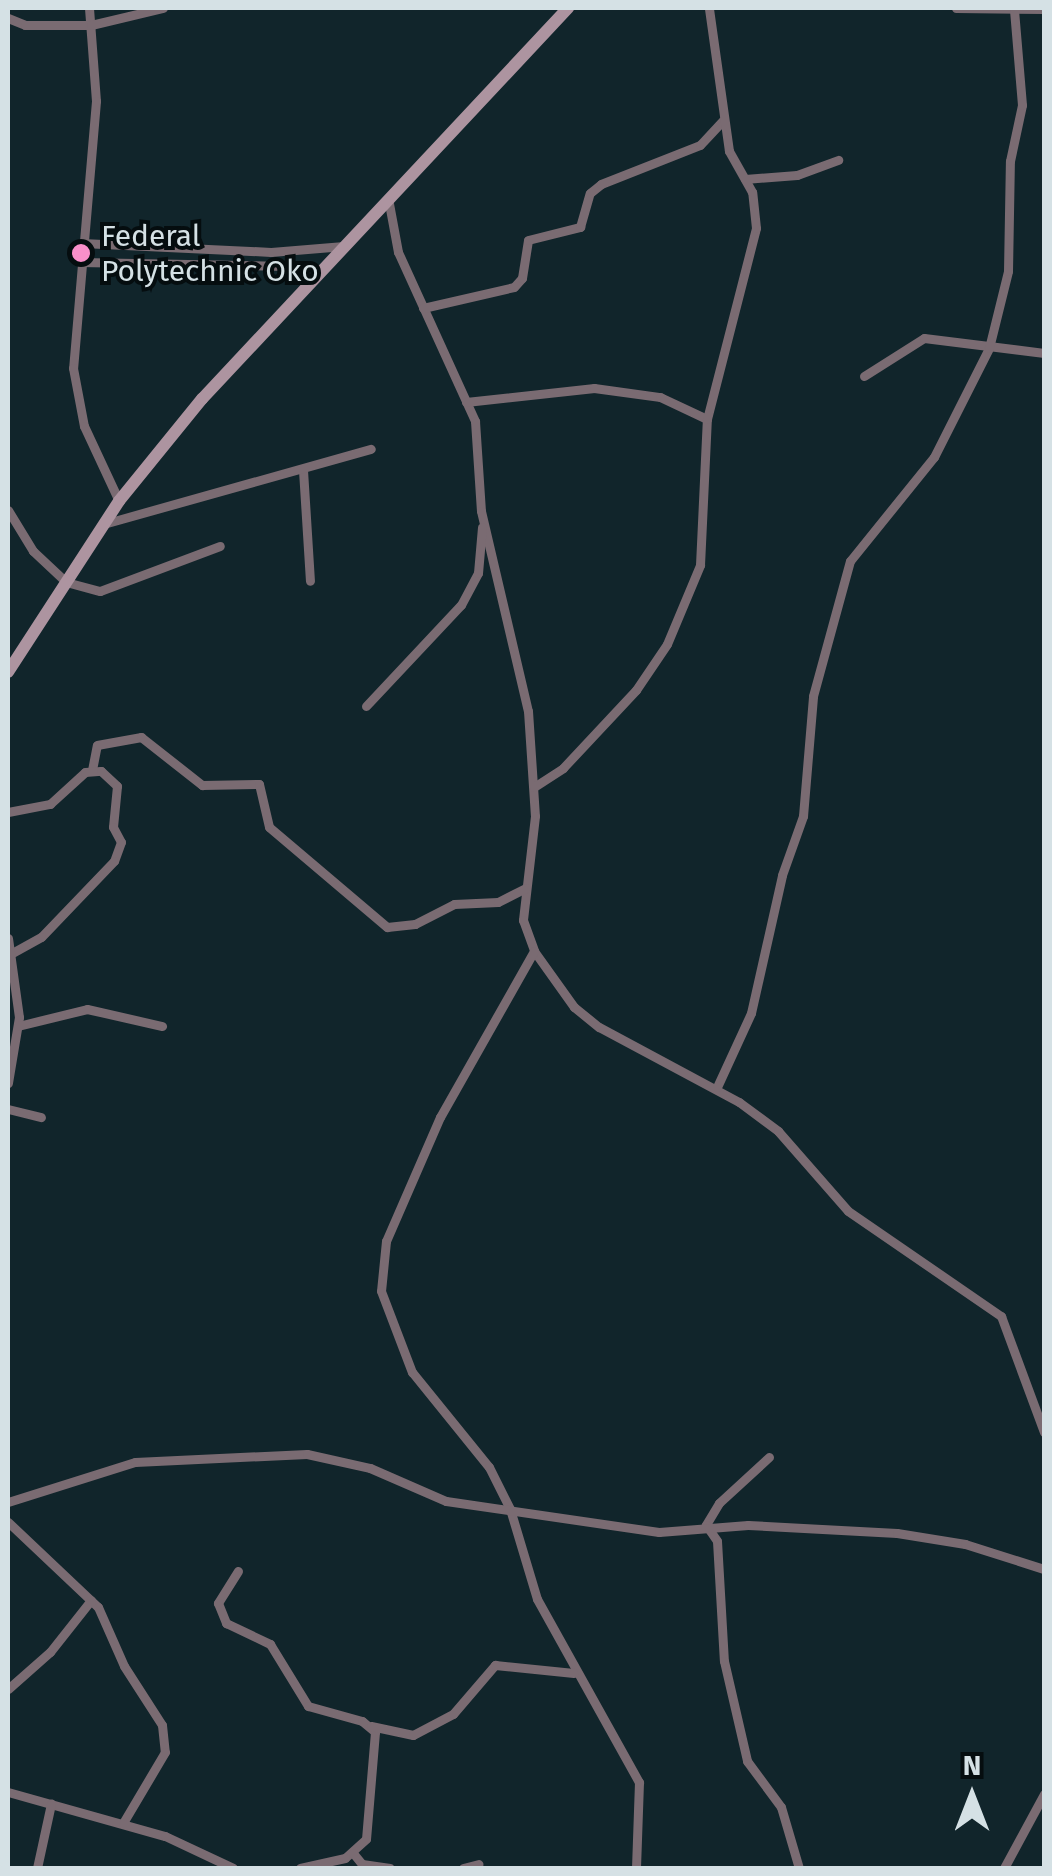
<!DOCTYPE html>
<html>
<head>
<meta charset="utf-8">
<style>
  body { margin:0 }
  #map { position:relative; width:1052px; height:1876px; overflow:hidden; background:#11252b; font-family:"Fira Sans",sans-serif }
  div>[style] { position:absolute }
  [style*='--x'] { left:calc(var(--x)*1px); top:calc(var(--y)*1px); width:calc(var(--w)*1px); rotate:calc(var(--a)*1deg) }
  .street>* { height:9px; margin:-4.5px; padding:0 4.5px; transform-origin:4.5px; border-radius:4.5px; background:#7a6b72 }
  .secondary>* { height:12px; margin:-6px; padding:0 6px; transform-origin:6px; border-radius:6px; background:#ad94a0 }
  .dots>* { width:28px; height:28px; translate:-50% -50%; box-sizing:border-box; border:5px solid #050d0f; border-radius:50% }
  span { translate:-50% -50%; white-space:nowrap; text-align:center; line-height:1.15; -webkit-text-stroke:8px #050d0f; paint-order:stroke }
  .poi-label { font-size:30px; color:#d5e1e5 }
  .left { translate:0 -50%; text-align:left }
  .frame { position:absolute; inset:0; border:10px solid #d5e1e5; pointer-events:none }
  .north { position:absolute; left:922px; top:1746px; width:100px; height:100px; -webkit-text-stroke:8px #050d0f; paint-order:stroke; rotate:0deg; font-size:28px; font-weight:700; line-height:40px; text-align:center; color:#d5e1e5 }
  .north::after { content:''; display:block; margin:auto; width:35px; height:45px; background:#d5e1e5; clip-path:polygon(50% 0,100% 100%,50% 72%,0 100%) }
</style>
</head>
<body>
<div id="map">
  <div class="street">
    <div style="--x:89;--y:8;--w:93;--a:85.7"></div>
    <div style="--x:96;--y:101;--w:268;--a:94.9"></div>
    <div style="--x:73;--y:368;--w:59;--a:79.3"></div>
    <div style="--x:84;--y:426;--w:83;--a:65"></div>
    <div style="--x:956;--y:8;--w:88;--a:0.7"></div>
    <div style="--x:8;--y:18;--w:18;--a:22"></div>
    <div style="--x:25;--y:25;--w:66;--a:0"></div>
    <div style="--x:91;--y:25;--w:74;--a:-13.3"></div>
    <div style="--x:745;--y:179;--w:52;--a:-4.4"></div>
    <div style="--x:797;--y:175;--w:44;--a:-20.1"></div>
    <div style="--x:388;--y:198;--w:55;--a:79.5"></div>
    <div style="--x:398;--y:252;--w:186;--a:65.5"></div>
    <div style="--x:475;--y:421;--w:90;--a:86.2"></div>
    <div style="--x:481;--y:511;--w:205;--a:76.8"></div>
    <div style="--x:528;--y:711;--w:105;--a:86.2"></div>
    <div style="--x:535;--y:816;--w:105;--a:96.6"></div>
    <div style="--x:523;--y:920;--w:33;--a:70"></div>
    <div style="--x:534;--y:951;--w:69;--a:54.5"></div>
    <div style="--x:574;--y:1007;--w:32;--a:39"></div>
    <div style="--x:599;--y:1027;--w:159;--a:28.2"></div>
    <div style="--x:739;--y:1102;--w:49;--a:36.6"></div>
    <div style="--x:778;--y:1131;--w:106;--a:48.8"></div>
    <div style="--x:848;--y:1211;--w:186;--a:34.5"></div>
    <div style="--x:1001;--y:1316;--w:124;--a:69.7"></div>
    <div style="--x:82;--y:243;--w:189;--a:2.7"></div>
    <div style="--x:271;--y:252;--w:73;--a:-4.7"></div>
    <div style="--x:80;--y:262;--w:204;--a:1.1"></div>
    <div style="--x:284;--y:266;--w:34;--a:17"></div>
    <div style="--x:423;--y:308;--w:93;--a:-13"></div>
    <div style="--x:514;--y:287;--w:12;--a:-48"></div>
    <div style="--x:522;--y:278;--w:38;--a:-81"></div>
    <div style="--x:528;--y:240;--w:54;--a:-14"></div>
    <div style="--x:580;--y:227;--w:35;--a:-74"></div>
    <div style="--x:590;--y:193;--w:14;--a:-39"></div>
    <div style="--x:601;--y:184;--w:106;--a:-21.5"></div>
    <div style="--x:700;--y:145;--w:34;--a:-47"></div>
    <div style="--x:864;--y:376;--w:71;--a:-32.3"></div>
    <div style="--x:924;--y:338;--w:121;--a:7.1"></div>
    <div style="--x:466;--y:402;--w:129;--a:-6.2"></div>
    <div style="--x:594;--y:388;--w:67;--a:7.8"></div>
    <div style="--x:660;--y:397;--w:52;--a:25.1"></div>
    <div style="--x:303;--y:470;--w:111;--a:86.4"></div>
    <div style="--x:8;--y:510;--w:48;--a:58.6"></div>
    <div style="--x:33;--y:551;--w:45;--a:43.2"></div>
    <div style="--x:66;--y:582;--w:35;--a:15"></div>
    <div style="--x:100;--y:591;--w:128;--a:-20.6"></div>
    <div style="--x:107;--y:523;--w:274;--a:-15.7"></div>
    <div style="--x:366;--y:706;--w:139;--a:-46.8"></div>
    <div style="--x:461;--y:605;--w:36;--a:-62"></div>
    <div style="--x:478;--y:573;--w:46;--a:-85"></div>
    <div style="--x:92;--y:770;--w:25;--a:-79"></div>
    <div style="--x:97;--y:745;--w:45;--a:-10.3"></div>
    <div style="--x:141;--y:737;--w:78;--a:38.2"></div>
    <div style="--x:202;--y:785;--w:57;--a:-1"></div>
    <div style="--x:259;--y:784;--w:44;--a:76.9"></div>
    <div style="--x:269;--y:827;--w:155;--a:40.3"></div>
    <div style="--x:387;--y:927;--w:28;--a:-6"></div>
    <div style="--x:415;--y:924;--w:44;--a:-27.1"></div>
    <div style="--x:454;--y:904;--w:44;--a:-2.6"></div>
    <div style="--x:498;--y:902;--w:31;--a:-27"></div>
    <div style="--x:534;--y:787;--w:35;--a:-33"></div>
    <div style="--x:563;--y:768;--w:107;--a:-46.9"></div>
    <div style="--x:636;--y:690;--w:55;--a:-56"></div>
    <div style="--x:667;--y:644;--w:86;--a:-67.3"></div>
    <div style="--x:700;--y:565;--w:146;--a:-87.3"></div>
    <div style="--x:707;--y:419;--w:197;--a:-75.6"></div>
    <div style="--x:756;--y:228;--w:36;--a:-96"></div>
    <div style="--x:752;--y:192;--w:47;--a:-119.3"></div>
    <div style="--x:729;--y:151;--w:144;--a:-98"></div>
    <div style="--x:8;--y:812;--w:43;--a:-10.8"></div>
    <div style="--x:50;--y:804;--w:47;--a:-42.4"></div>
    <div style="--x:85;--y:772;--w:16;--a:-4"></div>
    <div style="--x:101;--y:771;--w:22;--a:43"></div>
    <div style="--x:117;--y:786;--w:41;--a:95.6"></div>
    <div style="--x:113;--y:827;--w:17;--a:62"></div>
    <div style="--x:121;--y:842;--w:20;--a:110"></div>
    <div style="--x:114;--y:861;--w:105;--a:133.8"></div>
    <div style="--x:41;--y:937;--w:33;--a:151"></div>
    <div style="--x:8;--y:938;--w:80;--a:82.1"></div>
    <div style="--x:19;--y:1017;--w:67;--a:99.5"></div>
    <div style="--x:534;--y:951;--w:191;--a:119.5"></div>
    <div style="--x:440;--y:1117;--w:135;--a:113.5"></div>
    <div style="--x:386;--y:1241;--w:50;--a:95.7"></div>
    <div style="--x:381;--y:1291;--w:87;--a:69.1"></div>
    <div style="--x:412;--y:1372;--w:122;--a:51"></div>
    <div style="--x:489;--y:1467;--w:47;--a:63.4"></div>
    <div style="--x:510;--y:1509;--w:94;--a:73.3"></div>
    <div style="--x:537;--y:1599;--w:210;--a:60.9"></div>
    <div style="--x:639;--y:1782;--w:86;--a:92"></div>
    <div style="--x:18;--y:1026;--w:71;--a:-13.8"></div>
    <div style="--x:87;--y:1009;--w:77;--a:12.8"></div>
    <div style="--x:717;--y:1087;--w:81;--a:-65.3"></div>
    <div style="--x:751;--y:1013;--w:141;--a:-77.3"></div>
    <div style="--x:782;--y:875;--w:63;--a:-70.4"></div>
    <div style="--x:803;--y:816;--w:120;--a:-85.2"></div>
    <div style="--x:813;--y:696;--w:140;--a:-74.7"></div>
    <div style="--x:850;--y:561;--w:134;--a:-51.1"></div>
    <div style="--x:934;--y:457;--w:122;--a:-63.2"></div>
    <div style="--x:989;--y:348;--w:79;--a:-76.1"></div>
    <div style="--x:1008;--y:271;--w:110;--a:-89"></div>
    <div style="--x:1010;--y:161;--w:57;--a:-77.9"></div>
    <div style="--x:1022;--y:105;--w:95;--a:-94.8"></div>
    <div style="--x:8;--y:1109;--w:34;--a:14"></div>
    <div style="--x:769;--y:1457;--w:68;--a:137.4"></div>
    <div style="--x:719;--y:1503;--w:26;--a:121"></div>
    <div style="--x:706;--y:1525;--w:19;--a:55"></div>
    <div style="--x:717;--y:1541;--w:120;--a:86.7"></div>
    <div style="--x:724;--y:1661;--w:103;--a:77"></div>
    <div style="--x:747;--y:1761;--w:57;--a:53.5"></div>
    <div style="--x:781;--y:1807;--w:64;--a:73.6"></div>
    <div style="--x:8;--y:1502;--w:133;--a:-17.5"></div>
    <div style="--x:135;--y:1462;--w:172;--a:-2.7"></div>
    <div style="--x:307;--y:1454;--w:65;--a:12.5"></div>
    <div style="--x:370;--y:1468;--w:83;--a:23.5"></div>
    <div style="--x:446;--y:1501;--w:215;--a:8.3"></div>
    <div style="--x:659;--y:1532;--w:89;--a:-4.5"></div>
    <div style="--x:748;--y:1525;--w:149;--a:3.1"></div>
    <div style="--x:897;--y:1533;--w:69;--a:9.2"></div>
    <div style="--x:965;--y:1544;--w:83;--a:17.6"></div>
    <div style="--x:8;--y:1522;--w:124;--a:43.4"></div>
    <div style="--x:98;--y:1607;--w:64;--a:66.2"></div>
    <div style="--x:124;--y:1666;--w:70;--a:57.2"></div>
    <div style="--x:162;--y:1725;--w:27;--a:84"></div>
    <div style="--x:165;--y:1752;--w:82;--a:120.6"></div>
    <div style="--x:238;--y:1571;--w:38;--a:122"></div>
    <div style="--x:218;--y:1603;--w:22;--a:68"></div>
    <div style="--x:226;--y:1623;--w:49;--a:25.5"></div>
    <div style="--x:270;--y:1644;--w:73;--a:58.5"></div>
    <div style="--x:308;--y:1706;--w:56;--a:15.5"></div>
    <div style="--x:362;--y:1721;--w:17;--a:40"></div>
    <div style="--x:375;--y:1732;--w:107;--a:94.8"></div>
    <div style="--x:366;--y:1839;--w:28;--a:138"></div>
    <div style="--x:345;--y:1858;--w:46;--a:167.5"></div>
    <div style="--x:8;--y:1689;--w:56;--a:-41.4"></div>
    <div style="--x:50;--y:1652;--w:66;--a:-51.7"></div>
    <div style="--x:371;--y:1726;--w:43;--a:12.1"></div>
    <div style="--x:413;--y:1735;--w:45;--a:-27.7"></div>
    <div style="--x:453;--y:1714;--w:65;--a:-49.4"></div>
    <div style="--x:495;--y:1665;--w:79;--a:5.8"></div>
    <div style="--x:8;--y:1792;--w:163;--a:15.7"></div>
    <div style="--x:165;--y:1836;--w:75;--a:25.2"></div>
    <div style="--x:353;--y:1853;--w:14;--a:51"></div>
    <div style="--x:362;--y:1864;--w:28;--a:8"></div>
    <div style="--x:37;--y:1868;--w:66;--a:-77.7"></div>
    <div style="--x:463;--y:1868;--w:16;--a:-14"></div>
    <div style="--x:1004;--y:1868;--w:84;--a:-61.6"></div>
  </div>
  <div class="secondary">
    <div style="--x:8;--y:672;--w:204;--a:-57"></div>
    <div style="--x:119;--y:501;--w:132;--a:-50.9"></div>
    <div style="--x:202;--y:399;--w:536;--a:-46.89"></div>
  </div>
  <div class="dots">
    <div style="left:81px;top:253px;background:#f990ca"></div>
  </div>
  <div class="poi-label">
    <span class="left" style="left:101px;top:253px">Federal<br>Polytechnic Oko</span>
  </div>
  <div class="frame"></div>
  <div class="north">N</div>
</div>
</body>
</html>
